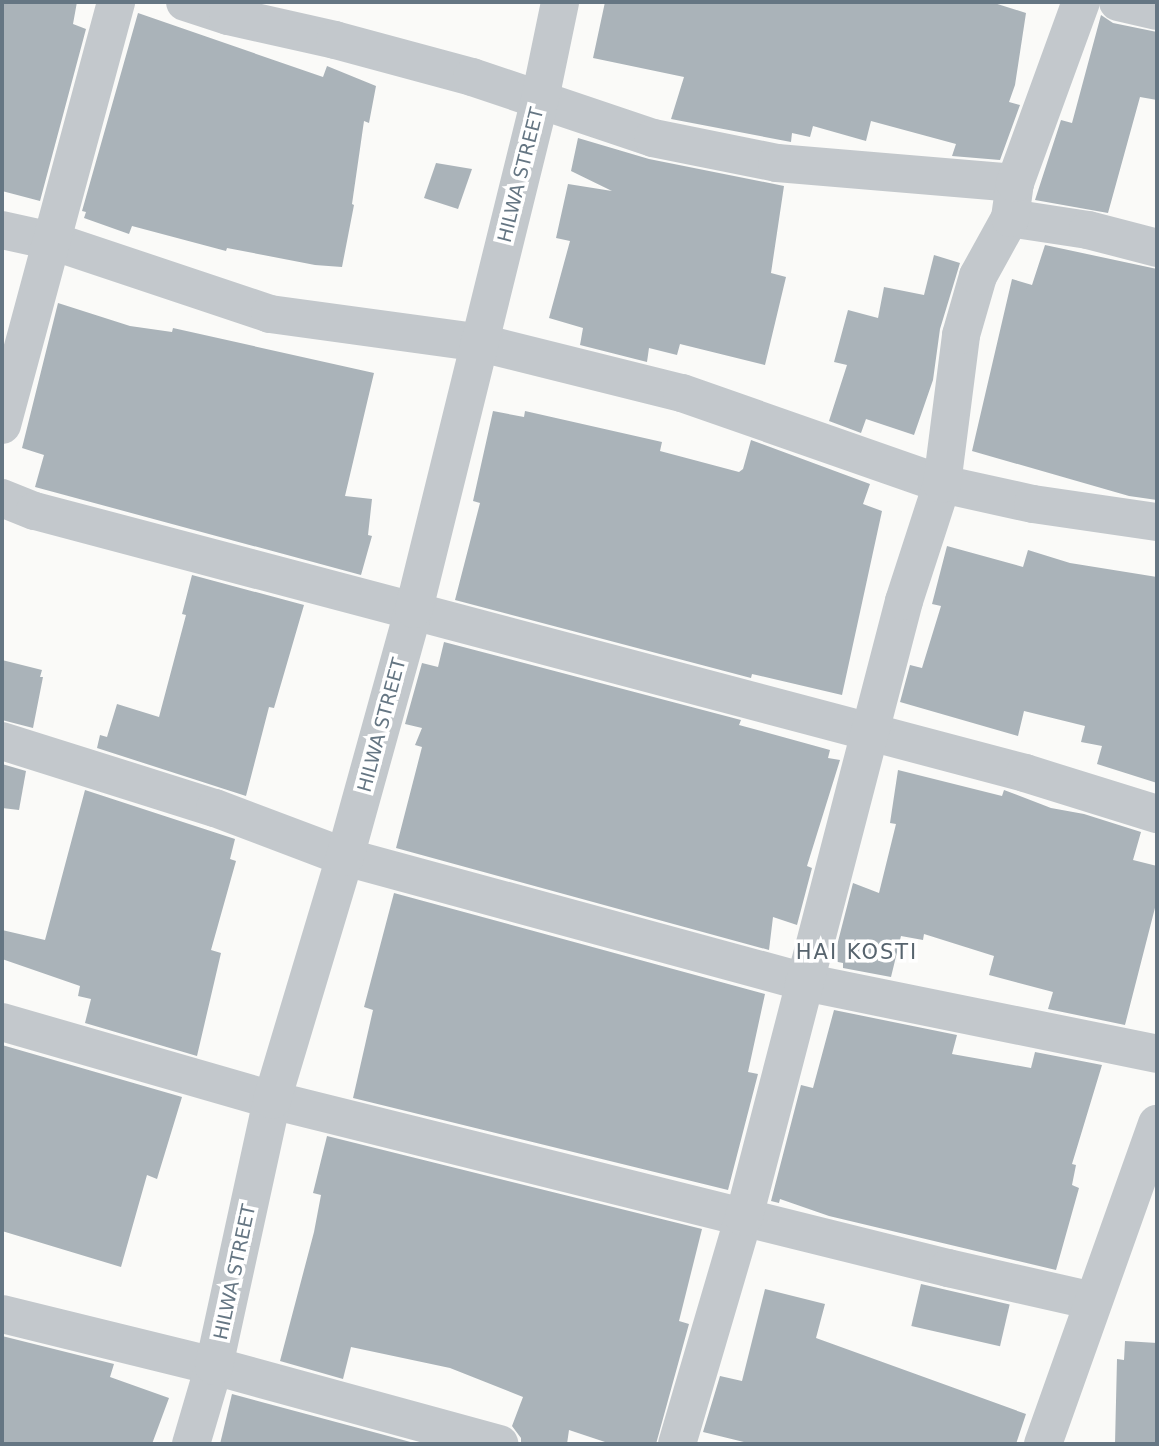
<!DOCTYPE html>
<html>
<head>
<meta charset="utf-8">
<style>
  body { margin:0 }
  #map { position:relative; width:1159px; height:1446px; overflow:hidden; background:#fafaf8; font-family:"DejaVu Sans",sans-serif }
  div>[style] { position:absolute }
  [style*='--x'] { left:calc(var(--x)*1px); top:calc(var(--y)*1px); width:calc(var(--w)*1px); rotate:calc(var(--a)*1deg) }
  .building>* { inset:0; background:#aab3b9; transform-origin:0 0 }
  .minor>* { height:38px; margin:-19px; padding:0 19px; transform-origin:19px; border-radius:19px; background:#c3c8cc }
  span { translate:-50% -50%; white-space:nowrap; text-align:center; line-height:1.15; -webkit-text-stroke:7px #fff; paint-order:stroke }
  .street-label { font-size:19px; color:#657683 }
  .neighbourhood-label { font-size:21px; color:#57646e; letter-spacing:2px }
  .frame { position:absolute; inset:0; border:4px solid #657683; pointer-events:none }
</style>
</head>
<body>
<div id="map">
  <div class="building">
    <div style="clip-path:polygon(2px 2px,77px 2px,73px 24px,86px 29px,40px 201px,2px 191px)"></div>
    <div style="clip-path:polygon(605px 2px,991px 2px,1026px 13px,1015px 85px,1009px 102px,1020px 105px,1000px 160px,952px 156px,956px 144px,871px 121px,866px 141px,813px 126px,810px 137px,792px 133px,791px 142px,671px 119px,684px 77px,593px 58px)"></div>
    <div style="clip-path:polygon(138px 13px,323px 77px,327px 66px,376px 86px,369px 123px,364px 121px,352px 204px,354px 205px,342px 267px,315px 265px,227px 248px,226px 251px,132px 226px,129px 234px,84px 218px,86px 212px,82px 211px)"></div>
    <div style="clip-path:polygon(1101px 15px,1113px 23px,1157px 32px,1157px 100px,1140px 97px,1108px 213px,1035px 200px,1061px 120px,1072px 123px)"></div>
    <div style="clip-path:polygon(578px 138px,649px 159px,784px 186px,771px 273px,786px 277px,765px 365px,680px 344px,677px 355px,649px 348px,647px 362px,580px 345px,583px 328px,549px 318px,570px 241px,556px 238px,568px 184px,612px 191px,571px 171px)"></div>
    <div style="clip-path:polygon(436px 163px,472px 169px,458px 209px,424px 198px)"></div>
    <div style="clip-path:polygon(1045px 245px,1157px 269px,1157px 500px,1129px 496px,972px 451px,1012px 279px,1032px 285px)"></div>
    <div style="clip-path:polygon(934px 255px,960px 263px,940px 329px,933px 380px,914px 435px,866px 419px,861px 433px,829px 421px,847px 365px,834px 362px,848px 310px,878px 318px,884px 287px,924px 295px)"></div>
    <div style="clip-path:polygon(58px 303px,130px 326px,172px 332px,173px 328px,374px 373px,345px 496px,372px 499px,368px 535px,372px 536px,361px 575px,35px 487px,44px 455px,22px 448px)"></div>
    <div style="clip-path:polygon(493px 411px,524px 417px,525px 411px,662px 442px,660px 451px,739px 472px,743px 469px,751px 440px,870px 484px,863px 504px,882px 511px,842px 695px,752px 674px,751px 678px,455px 600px,480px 503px,473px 501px)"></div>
    <div style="clip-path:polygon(947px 546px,1023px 567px,1028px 550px,1070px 563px,1157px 577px,1157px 783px,1097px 764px,1102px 746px,1081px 742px,1085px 726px,1024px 711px,1018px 736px,900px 702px,910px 665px,922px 668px,941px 606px,932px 604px)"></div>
    <div style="clip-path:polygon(192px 575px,304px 605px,274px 708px,269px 707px,246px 796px,97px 748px,100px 735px,107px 737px,117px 704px,159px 717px,186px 615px,182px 614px)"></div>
    <div style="clip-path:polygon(444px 642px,741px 720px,739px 725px,830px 750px,828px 758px,840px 760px,807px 866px,812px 868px,797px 925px,773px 917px,769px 950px,396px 848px,422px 747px,415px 745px,422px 728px,405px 724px,422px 663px,438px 667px)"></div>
    <div style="clip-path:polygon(2px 660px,42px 670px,40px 677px,43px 677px,33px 728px,2px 720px)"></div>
    <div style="clip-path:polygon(2px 764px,26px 771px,19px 810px,2px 808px)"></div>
    <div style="clip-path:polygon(898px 770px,1002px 796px,1004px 790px,1051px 808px,1084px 814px,1141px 832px,1133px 860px,1157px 866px,1157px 900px,1125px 1025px,1048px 1009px,1053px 992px,989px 975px,994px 956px,924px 934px,923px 940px,901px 936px,891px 977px,843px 968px,843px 963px,833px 961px,853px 883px,879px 893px,896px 824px,890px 823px)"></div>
    <div style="clip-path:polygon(85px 790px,235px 839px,230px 859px,236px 861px,211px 950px,221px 953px,197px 1056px,85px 1023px,91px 999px,78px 996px,80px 986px,2px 959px,2px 930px,45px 940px)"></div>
    <div style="clip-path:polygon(394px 893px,765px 994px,748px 1072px,758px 1074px,728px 1190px,353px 1098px,373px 1010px,364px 1007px)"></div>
    <div style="clip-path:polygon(834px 1010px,957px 1035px,952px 1054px,1031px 1068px,1035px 1052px,1102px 1065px,1072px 1164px,1076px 1165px,1072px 1185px,1079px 1188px,1056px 1270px,829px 1216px,780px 1199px,779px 1203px,771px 1201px,801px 1085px,813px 1088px)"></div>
    <div style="clip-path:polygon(2px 1045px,182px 1097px,157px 1179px,147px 1175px,121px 1267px,2px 1231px)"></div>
    <div style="clip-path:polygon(327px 1136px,702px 1229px,679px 1321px,689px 1324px,656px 1444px,611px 1444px,569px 1430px,567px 1444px,521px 1444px,521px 1438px,512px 1426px,523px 1397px,450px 1368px,351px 1347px,343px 1379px,280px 1361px,314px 1232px,321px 1195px,313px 1193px)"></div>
    <div style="left:921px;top:1284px;width:91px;height:43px;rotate:13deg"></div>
    <div style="clip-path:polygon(765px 1289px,825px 1304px,816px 1338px,1026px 1414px,1016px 1444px,752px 1444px,703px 1432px,720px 1376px,742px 1381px)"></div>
    <div style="clip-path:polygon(2px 1336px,114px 1364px,110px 1377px,169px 1398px,152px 1444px,2px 1444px)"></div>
    <div style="clip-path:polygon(1125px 1341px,1157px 1343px,1157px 1444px,1115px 1444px,1117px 1359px,1124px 1360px)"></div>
    <div style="clip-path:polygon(232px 1394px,418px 1444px,220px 1444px)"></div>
  </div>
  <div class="minor">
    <div style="--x:185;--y:2;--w:45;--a:18"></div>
    <div style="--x:228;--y:16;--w:110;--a:12.6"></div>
    <div style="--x:335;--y:40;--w:142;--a:15.1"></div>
    <div style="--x:472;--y:77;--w:191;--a:18.6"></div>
    <div style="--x:653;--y:138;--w:126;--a:11.4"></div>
    <div style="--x:777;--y:163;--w:239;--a:4.8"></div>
    <div style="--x:1118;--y:2;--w:40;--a:13"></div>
    <div style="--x:1010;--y:218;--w:79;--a:8.7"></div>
    <div style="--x:1088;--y:230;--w:71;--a:14.6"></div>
    <div style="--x:2;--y:230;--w:51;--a:12.4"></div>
    <div style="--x:52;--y:241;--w:230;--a:18.5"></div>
    <div style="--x:270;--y:314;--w:213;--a:7.8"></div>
    <div style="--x:481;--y:343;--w:207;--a:14"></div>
    <div style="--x:682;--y:393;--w:275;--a:19.3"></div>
    <div style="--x:942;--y:484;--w:93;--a:12.4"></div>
    <div style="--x:1033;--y:504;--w:125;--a:8.3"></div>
    <div style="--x:2;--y:425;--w:438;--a:-74.9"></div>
    <div style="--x:2;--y:498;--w:35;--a:22"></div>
    <div style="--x:35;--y:511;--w:1024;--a:14.82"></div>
    <div style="--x:1025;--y:773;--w:138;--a:17.3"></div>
    <div style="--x:2;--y:741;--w:223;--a:17.5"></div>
    <div style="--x:215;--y:808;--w:139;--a:20.7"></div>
    <div style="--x:345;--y:857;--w:476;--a:15.2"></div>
    <div style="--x:804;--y:982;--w:360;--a:11.5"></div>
    <div style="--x:2;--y:1022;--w:281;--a:16.1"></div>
    <div style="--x:272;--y:1100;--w:697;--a:13.96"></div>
    <div style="--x:948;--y:1268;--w:149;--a:12.8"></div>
    <div style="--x:2;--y:1314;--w:218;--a:13.8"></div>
    <div style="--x:214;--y:1366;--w:296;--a:15.3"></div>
    <div style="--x:191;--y:1444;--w:81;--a:-73.6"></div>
    <div style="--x:214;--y:1366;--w:272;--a:-77.7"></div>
    <div style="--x:272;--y:1100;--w:254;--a:-73.3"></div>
    <div style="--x:345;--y:857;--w:257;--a:-74.5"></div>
    <div style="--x:414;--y:609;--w:525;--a:-76.12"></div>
    <div style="--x:540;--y:99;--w:99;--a:-78.3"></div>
    <div style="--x:677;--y:1444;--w:237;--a:-73.6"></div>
    <div style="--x:744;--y:1217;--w:636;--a:-75.44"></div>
    <div style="--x:904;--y:601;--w:123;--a:-72"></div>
    <div style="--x:942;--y:484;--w:150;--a:-82.7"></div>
    <div style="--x:961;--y:335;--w:61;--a:-73.9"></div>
    <div style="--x:978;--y:276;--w:66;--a:-61.1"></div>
    <div style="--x:1010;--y:218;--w:35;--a:-82"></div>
    <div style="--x:1015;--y:183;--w:193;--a:-70"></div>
    <div style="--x:1043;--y:1444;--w:340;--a:-70.4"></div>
  </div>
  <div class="street-label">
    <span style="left:521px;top:175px;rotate:-76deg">HILWA STREET</span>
    <span style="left:382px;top:725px;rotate:-75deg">HILWA STREET</span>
    <span style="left:235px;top:1272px;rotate:-78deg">HILWA STREET</span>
  </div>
  <div class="neighbourhood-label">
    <span style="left:857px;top:952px">HAI KOSTI</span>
  </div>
  <div class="frame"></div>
</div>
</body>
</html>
